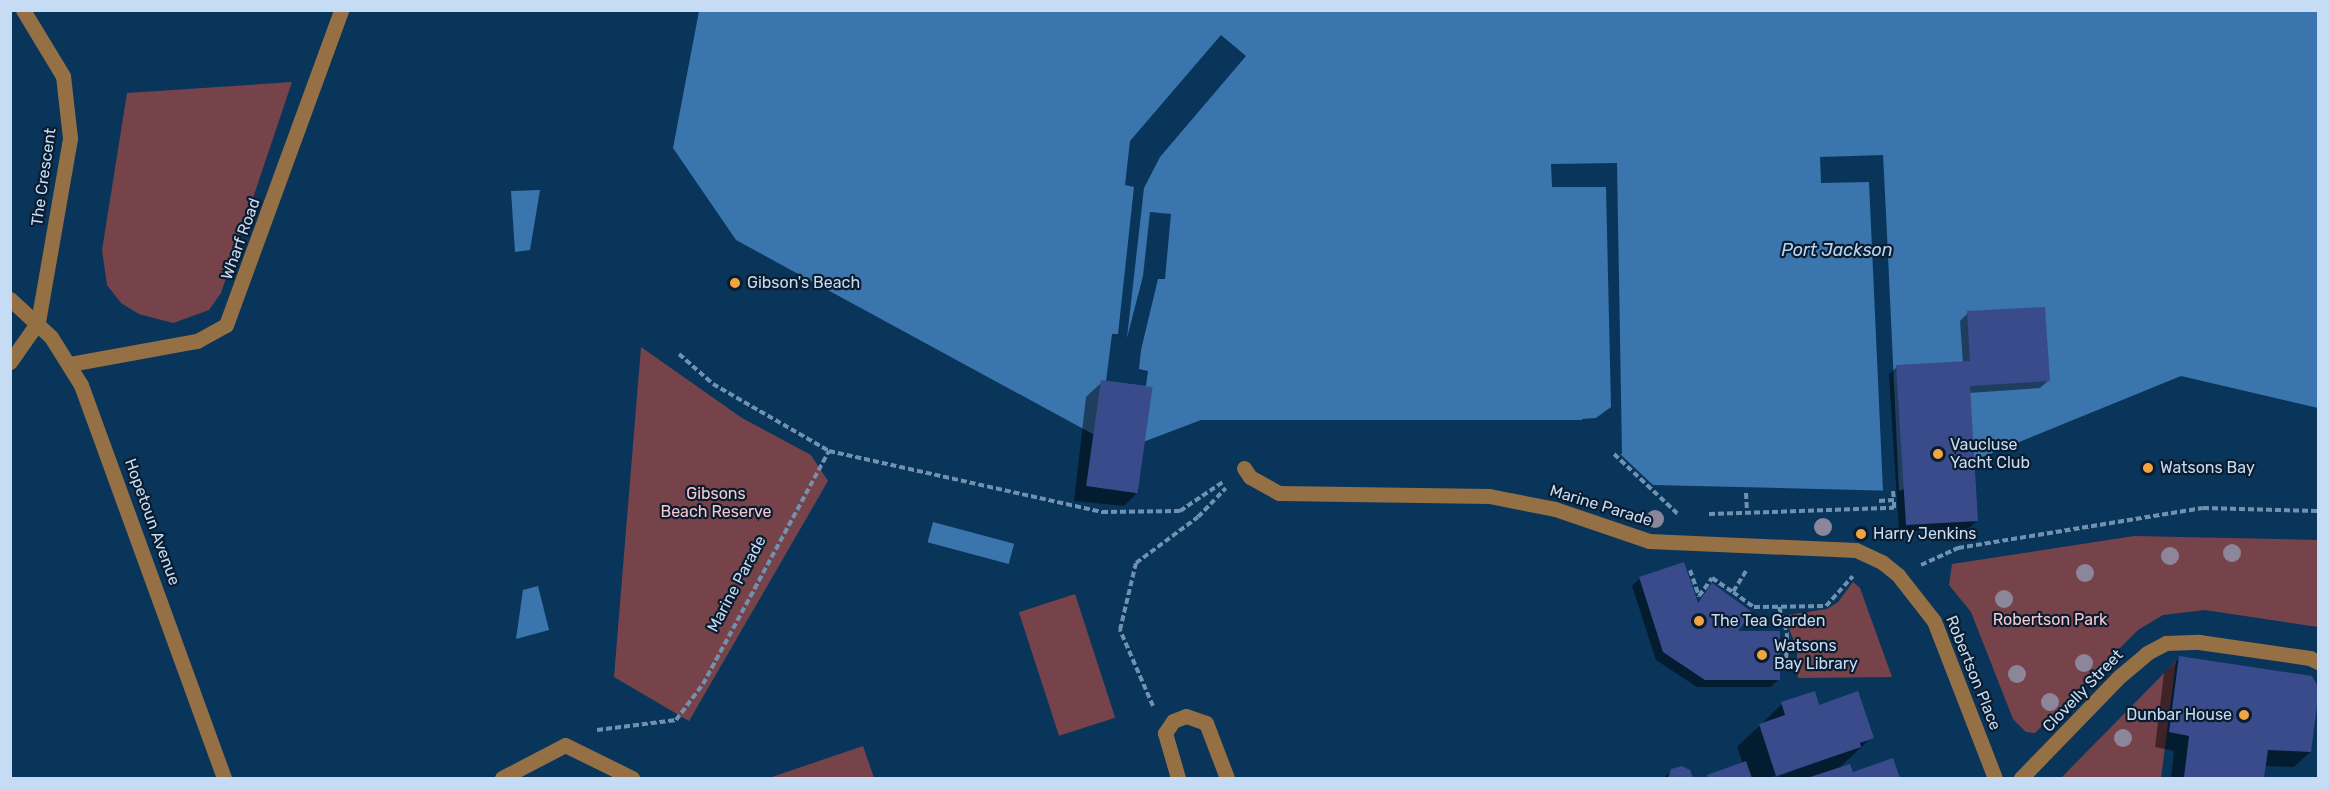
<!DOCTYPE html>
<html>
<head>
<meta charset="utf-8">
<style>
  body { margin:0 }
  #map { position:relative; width:2329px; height:789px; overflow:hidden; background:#09355b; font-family:Rubik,sans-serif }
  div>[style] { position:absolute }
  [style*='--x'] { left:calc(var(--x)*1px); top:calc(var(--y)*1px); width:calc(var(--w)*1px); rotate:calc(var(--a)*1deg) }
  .green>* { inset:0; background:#77434b; transform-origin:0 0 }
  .water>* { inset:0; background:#3a75ae; transform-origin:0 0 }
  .pier>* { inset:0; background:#09355b }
  .shadow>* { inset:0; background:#0007 }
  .building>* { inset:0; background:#394b8b; transform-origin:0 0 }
  .path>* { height:4px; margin-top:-2px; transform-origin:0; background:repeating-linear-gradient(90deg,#7091af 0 6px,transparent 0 9px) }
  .minor>* { height:15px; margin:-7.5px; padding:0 7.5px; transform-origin:7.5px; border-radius:7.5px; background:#957044 }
  .trees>* { width:18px; height:18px; margin:-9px; border-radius:50%; background:#8c869a }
  .dots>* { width:16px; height:16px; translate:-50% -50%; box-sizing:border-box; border:3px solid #0b1c2e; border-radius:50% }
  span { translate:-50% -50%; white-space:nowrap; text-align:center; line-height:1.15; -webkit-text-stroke:4.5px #0b1c2e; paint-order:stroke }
  .street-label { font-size:16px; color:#c5dcf4 }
  .poi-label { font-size:16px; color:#c5dcf4 }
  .left { translate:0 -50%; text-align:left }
  .right { translate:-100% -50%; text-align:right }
  .park-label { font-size:16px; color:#f8c8ce }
  .water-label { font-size:18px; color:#b5d4f4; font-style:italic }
  .frame { position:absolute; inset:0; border:12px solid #c5dcf4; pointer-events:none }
</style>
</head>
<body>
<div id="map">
  <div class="green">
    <div style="clip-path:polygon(292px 82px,221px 293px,209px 310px,173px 323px,139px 314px,121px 303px,107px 285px,102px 250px,127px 93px)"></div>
    <div style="clip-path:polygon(641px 347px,742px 418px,811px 455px,828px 481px,689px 721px,614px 677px)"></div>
    <div style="clip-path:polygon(2134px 536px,2318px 540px,2318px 627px,2205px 610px,2163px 615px,2138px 630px,2035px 733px,2026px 732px,2013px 719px,1971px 612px,1949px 585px,1952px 564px)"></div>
    <div style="clip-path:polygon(1853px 582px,1860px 588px,1892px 677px,1798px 678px,1797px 648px,1787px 624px,1788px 615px,1827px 609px,1838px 602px)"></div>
    <div style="left:1075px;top:594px;width:130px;height:59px;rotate:72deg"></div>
    <div style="clip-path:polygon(2176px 661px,2161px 778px,2061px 778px)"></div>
    <div style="clip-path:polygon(863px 746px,874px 778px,769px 778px)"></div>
  </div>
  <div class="water">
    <div style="clip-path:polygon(699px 11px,2318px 11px,2318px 408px,2181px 376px,1899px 491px,1653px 485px,1584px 420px,1201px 420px,1122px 450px,736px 240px,673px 148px)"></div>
    <div style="clip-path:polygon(540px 190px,530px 250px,515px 252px,511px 191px)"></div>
    <div style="left:933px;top:522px;width:84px;height:21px;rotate:15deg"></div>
    <div style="clip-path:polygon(538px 586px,549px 630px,516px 639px,523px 590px)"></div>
  </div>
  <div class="pier">
    <div style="clip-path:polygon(1221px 35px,1246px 56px,1160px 157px,1144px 188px,1127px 338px,1143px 276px,1150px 212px,1171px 214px,1165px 279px,1158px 279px,1141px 350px,1139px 369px,1148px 371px,1146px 386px,1106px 381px,1112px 334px,1118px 334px,1134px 187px,1125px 185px,1130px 141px)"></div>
    <div style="clip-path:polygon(1883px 155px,1886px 213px,1899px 491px,1883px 491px,1869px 182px,1821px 183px,1820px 157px)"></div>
    <div style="clip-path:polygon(1617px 163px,1622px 454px,1616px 454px,1582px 423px,1582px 419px,1596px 418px,1611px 407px,1606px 187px,1552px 187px,1551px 164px)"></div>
  </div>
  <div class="shadow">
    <div style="clip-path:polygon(1968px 313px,2048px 381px,2040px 388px,1969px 393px,1977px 521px,1969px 528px,1899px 532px,1889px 374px,1897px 367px,1963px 363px,1960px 321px)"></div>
    <div style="clip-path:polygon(1102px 382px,1139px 491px,1124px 506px,1074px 501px,1086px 397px)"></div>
    <div style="clip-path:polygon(1640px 578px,1697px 604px,1712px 585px,1735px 633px,1779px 679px,1771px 687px,1697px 687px,1656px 660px,1632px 586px)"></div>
    <div style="clip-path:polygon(2180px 658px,2311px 677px,2318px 689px,2310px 752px,2294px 767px,2264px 766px,2262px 778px,2171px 778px,2174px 751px,2155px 747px,2164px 673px)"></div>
    <div style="clip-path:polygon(1782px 704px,1818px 707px,1872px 737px,1837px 770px,1852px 774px,1892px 760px,1898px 778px,1774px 778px,1849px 750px,1769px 778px,1706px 778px,1743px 764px,1737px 747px)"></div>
    <div style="clip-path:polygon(1672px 770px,1689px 771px,1691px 778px,1664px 778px)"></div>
  </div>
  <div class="building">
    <div style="clip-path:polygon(2045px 307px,2050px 381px,1970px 386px,1978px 521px,1906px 525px,1896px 365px,1970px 361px,1967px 311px)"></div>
    <div style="left:1101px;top:380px;width:52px;height:107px;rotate:8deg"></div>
    <div style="clip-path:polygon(1684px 562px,1698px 603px,1712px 583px,1752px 612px,1738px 631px,1780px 631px,1780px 680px,1705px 680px,1663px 652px,1639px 577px)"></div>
    <div style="clip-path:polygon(2179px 656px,2312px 676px,2318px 687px,2318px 697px,2311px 752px,2268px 750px,2264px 778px,2184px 777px,2189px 736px,2169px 732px)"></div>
    <div style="clip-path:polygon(1815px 691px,1819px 705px,1858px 691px,1874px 738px,1860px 743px,1861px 747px,1776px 776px,1759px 724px,1785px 715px,1781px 702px)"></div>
    <div style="clip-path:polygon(1893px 758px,1900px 778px,1807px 778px,1850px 764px,1853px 772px)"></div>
    <div style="clip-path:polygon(1746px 761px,1752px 778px,1708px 778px,1707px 775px)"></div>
    <div style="clip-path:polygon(1682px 766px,1690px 770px,1693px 778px,1668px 778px,1671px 769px)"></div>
  </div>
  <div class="path">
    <div style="--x:679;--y:354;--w:45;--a:41.4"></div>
    <div style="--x:713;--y:384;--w:134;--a:30"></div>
    <div style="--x:1614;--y:454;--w:88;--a:43.2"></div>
    <div style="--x:1893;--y:491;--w:9;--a:84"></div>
    <div style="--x:1746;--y:493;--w:20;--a:87"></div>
    <div style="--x:1709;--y:514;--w:185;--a:-1.9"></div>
    <div style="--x:1894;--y:508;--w:8;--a:-90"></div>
    <div style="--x:1894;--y:500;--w:16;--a:176"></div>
    <div style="--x:1921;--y:565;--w:41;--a:-24.7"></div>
    <div style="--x:1958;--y:548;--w:248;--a:-9.3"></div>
    <div style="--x:2203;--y:508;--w:115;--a:1.5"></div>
    <div style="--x:1690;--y:570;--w:28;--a:71"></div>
    <div style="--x:1699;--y:596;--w:22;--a:-54"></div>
    <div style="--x:1712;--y:578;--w:25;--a:34"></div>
    <div style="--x:1746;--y:571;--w:25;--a:122"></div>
    <div style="--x:1733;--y:592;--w:26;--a:36"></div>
    <div style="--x:1754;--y:607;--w:72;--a:-0.8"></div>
    <div style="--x:1826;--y:606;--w:40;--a:-48"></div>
    <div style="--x:1779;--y:607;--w:28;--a:73"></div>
    <div style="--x:1787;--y:634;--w:31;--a:92"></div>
    <div style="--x:1153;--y:706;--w:83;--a:-113.5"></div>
    <div style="--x:1120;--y:630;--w:69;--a:-76.6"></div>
    <div style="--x:1136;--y:563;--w:77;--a:-36.6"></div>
    <div style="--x:1198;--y:517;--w:40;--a:-46"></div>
    <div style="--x:597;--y:730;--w:80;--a:-7.2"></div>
    <div style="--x:676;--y:720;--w:45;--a:-53.1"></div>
    <div style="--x:703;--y:684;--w:265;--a:-61.6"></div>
    <div style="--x:829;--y:451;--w:280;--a:12.6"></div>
    <div style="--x:1102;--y:512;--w:78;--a:-0.7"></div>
    <div style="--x:1180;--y:511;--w:52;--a:-34"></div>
  </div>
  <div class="minor">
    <div style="--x:10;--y:299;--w:56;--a:42.8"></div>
    <div style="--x:51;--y:337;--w:57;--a:58"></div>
    <div style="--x:81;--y:385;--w:418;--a:70"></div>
    <div style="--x:10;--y:362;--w:49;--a:-55"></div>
    <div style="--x:38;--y:322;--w:187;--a:-80.1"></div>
    <div style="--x:70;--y:138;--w:62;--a:-96.4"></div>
    <div style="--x:63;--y:76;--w:77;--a:-121.2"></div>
    <div style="--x:70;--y:364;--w:129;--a:-10.3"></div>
    <div style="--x:197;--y:341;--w:33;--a:-29"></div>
    <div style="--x:226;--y:325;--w:335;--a:-69.9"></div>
    <div style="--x:1244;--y:468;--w:11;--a:56"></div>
    <div style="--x:1250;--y:477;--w:33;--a:29"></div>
    <div style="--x:1279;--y:493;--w:210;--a:0.8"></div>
    <div style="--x:1489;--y:496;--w:67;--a:11.1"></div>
    <div style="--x:1555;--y:509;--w:99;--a:18.8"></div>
    <div style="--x:1649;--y:541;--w:207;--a:2.5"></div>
    <div style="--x:1856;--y:550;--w:29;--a:25"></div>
    <div style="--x:1882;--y:562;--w:21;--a:39"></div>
    <div style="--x:1898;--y:575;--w:58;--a:52"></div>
    <div style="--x:1934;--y:621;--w:168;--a:68.8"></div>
    <div style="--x:502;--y:778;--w:71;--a:-27.6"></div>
    <div style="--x:565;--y:745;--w:75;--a:26.2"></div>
    <div style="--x:1178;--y:778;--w:47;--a:-106.1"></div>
    <div style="--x:1165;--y:733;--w:14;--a:-56"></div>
    <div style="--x:1173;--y:721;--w:14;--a:-21"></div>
    <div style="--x:1186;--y:716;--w:21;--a:19"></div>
    <div style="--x:1206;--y:723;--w:59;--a:69.1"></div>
    <div style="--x:2021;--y:778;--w:142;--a:-45.9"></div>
    <div style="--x:2120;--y:676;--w:35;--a:-40"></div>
    <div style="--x:2147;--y:653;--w:21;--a:-28"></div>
    <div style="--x:2166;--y:643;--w:33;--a:-2"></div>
    <div style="--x:2199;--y:642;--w:112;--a:8.2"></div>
    <div style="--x:2310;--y:658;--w:9;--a:27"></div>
  </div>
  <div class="trees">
    <div style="left:1655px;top:519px"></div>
    <div style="left:1823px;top:527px"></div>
    <div style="left:2232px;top:553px"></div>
    <div style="left:2170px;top:556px"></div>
    <div style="left:2085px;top:573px"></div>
    <div style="left:2004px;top:599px"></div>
    <div style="left:2084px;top:663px"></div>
    <div style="left:2017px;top:674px"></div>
    <div style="left:2050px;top:702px"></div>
    <div style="left:2123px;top:738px"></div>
  </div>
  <div class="dots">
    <div style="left:735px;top:283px;background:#f1a540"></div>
    <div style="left:1938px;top:454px;background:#f1a540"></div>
    <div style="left:2148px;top:468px;background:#f1a540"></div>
    <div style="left:1861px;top:534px;background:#f1a540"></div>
    <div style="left:1699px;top:621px;background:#f1a540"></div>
    <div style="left:1762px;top:655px;background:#f1a540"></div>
    <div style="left:2244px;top:715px;background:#f1a540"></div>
  </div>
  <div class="street-label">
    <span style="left:44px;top:177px;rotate:-82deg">The Crescent</span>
    <span style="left:241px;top:239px;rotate:-70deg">Wharf Road</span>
    <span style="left:1601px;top:506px;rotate:17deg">Marine Parade</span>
    <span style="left:152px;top:522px;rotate:70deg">Hopetoun Avenue</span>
    <span style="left:737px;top:584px;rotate:-62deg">Marine Parade</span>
    <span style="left:1973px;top:673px;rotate:68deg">Robertson Place</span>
    <span style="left:2083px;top:691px;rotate:-46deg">Clovelly Street</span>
  </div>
  <div class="poi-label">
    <span class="left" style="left:747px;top:283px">Gibson's Beach</span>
    <span class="left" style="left:1950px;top:454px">Vaucluse<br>Yacht Club</span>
    <span class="left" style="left:2160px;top:468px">Watsons Bay</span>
    <span class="left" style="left:1873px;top:534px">Harry Jenkins</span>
    <span class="left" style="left:1711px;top:621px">The Tea Garden</span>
    <span class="left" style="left:1774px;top:655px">Watsons<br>Bay Library</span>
    <span class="right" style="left:2232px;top:715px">Dunbar House</span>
  </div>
  <div class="park-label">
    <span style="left:716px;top:503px">Gibsons<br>Beach Reserve</span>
    <span style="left:2050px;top:620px">Robertson Park</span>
  </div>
  <div class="water-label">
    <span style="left:1837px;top:250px">Port Jackson</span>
  </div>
  <div class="frame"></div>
</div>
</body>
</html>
